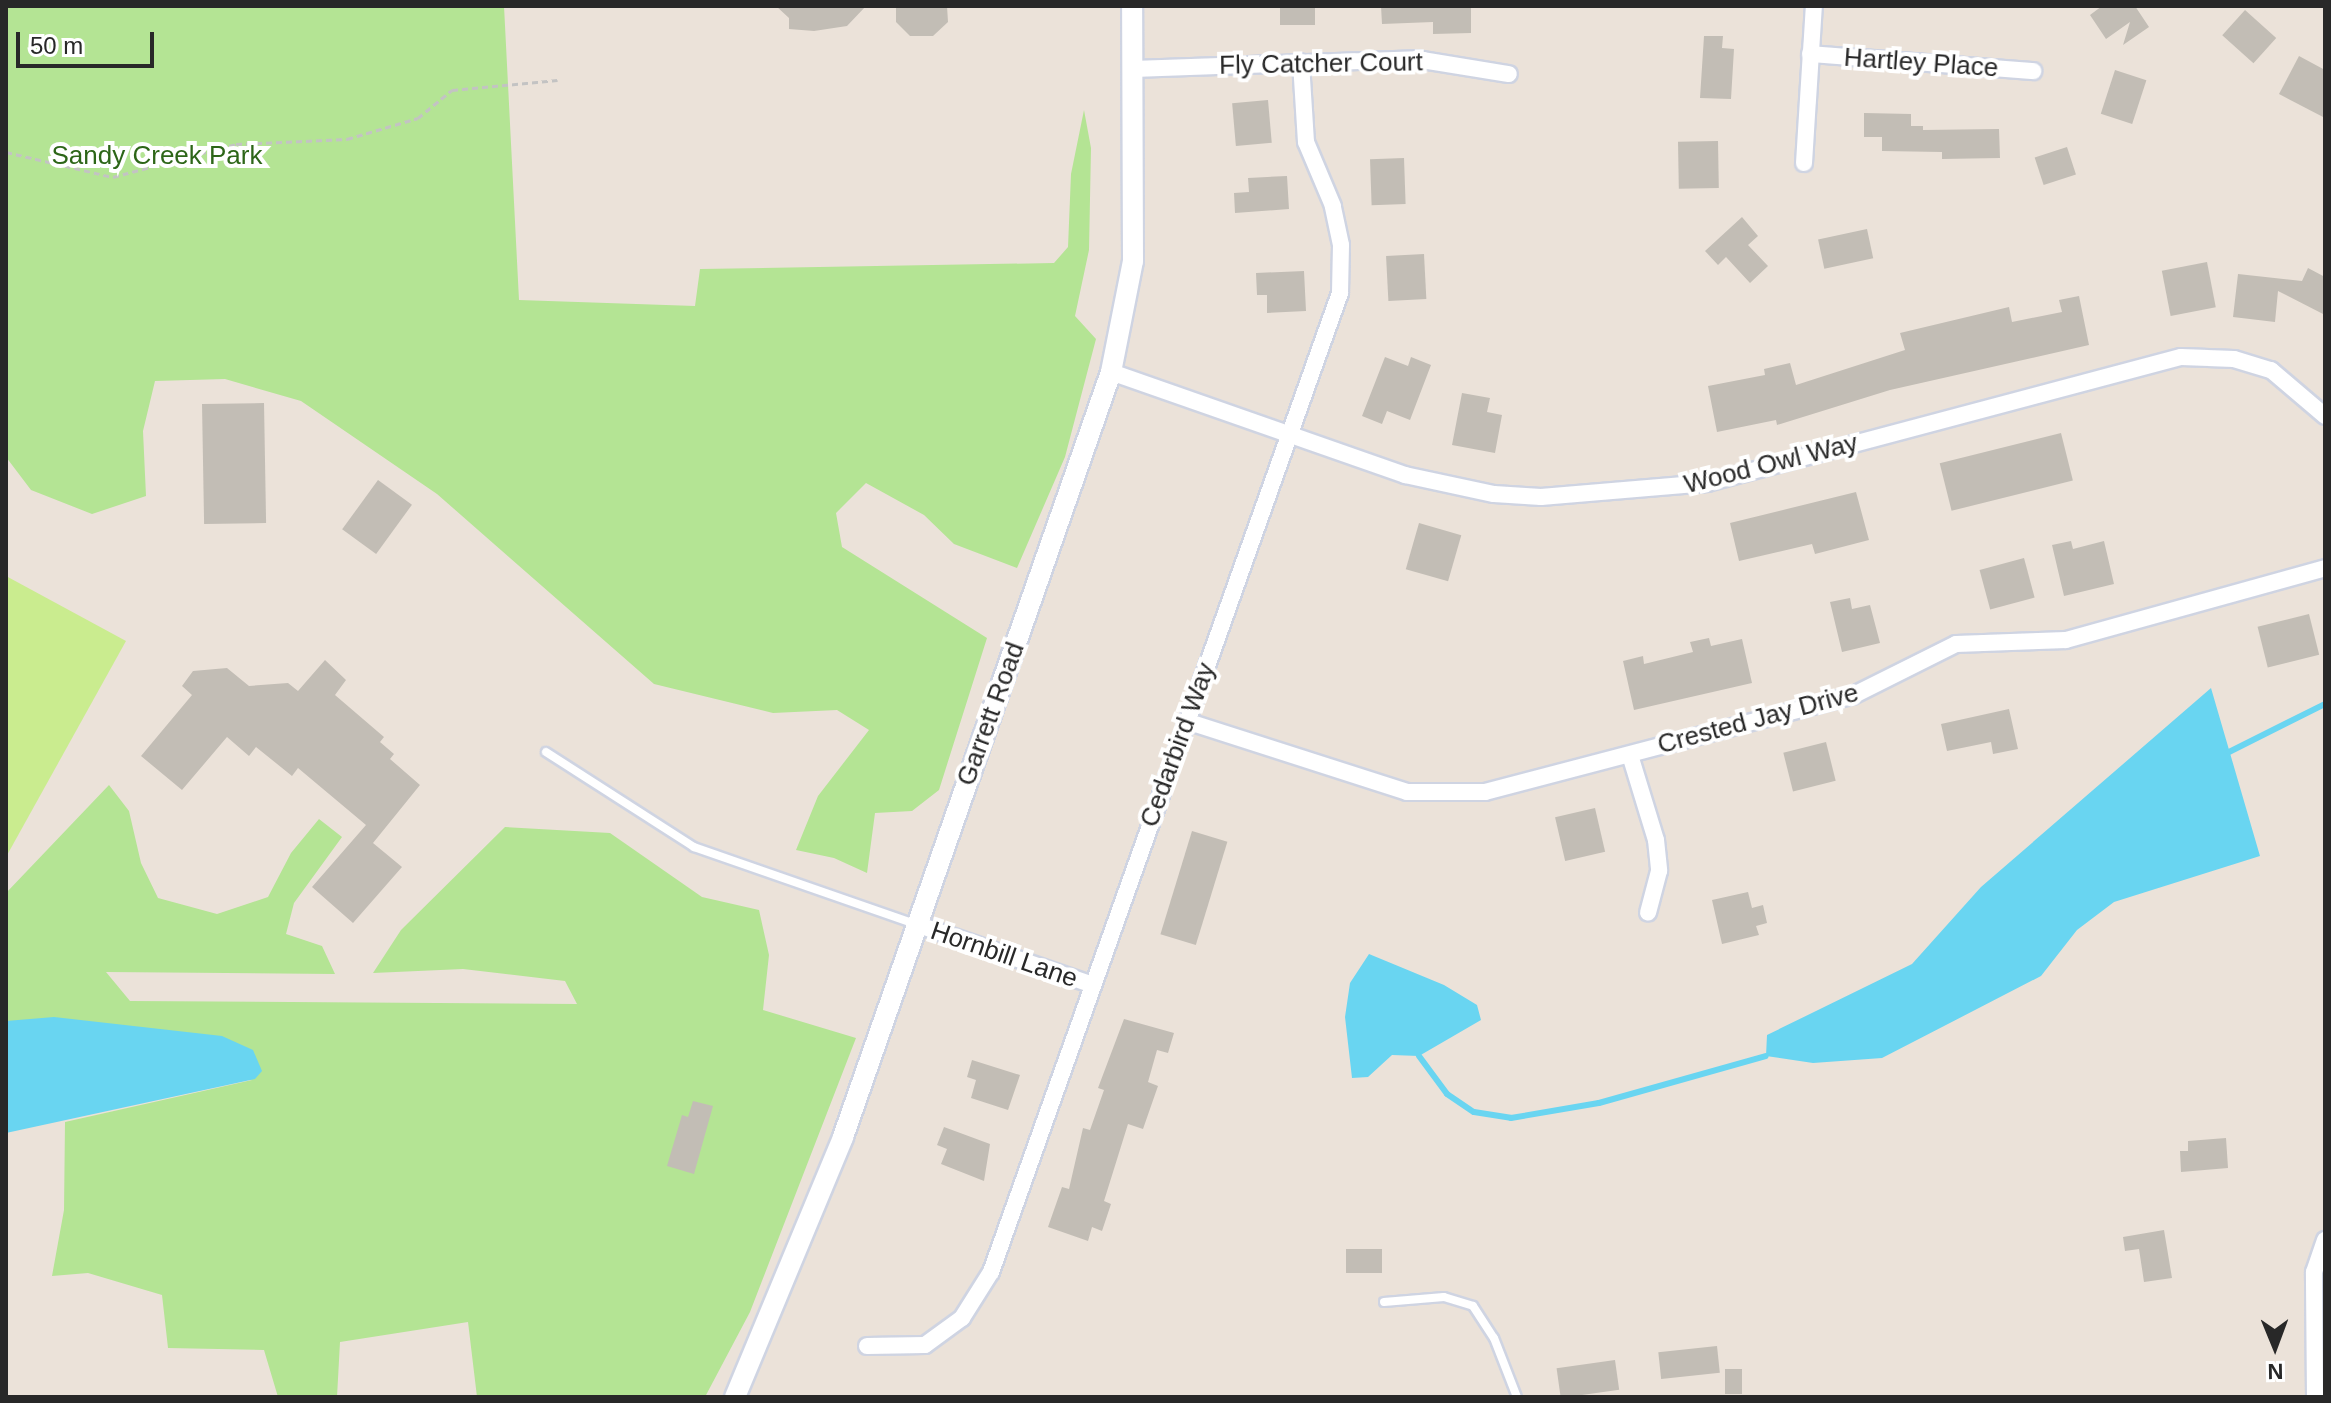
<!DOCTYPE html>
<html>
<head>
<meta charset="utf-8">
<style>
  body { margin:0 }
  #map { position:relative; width:2331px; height:1403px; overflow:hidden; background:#ebe2d9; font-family:Helvetica,sans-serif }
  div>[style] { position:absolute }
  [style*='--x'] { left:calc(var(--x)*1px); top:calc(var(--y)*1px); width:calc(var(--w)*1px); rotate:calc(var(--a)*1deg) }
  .green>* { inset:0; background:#b4e494 }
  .pitch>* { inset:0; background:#caec8f }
  .water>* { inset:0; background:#69d5f1 }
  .stream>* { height:6px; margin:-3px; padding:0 3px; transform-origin:3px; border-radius:3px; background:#69d5f1 }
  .building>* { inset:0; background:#c2bdb5; transform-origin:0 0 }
  .path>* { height:3px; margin-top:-1.5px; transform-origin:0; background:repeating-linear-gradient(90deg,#c3c3c3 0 6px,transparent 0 10px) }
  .roads { filter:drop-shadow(2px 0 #cfd4e2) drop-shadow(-2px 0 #cfd4e2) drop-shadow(0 2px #cfd4e2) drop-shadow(0 -2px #cfd4e2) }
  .service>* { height:8px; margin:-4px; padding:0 4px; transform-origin:4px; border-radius:4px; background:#fff }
  .minor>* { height:16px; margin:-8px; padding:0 8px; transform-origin:8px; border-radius:8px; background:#fff }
  .tertiary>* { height:20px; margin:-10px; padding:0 10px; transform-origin:10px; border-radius:10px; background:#fff }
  span { translate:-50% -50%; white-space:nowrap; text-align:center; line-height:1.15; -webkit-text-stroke:8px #fff; paint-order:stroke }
  .street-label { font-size:26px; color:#282828 }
  .park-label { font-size:26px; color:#2d6618 }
  .frame { position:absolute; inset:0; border:8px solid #282828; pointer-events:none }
  .north { position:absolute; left:2235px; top:1307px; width:80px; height:80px; -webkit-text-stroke:6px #fff; paint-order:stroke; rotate:179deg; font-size:22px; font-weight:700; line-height:32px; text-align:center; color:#282828 }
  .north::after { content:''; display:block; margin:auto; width:28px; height:36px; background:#282828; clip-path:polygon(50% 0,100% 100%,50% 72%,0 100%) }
  .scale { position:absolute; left:16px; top:32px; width:138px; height:36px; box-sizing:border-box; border:4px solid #282828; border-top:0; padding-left:10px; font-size:24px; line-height:28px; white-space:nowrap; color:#282828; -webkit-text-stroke:6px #fff; paint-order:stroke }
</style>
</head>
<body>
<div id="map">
  <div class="green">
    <div style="clip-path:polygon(6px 6px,504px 6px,519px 300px,695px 306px,700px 269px,1054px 263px,1068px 247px,1071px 174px,1084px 110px,1091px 148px,1089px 250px,1075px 316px,1096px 339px,1065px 457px,1017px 568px,954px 544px,924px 515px,866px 483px,836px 513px,842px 547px,987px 638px,939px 790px,912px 811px,875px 813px,867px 873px,834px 858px,796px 850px,818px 796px,869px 730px,837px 710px,773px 713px,654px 684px,437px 494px,301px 401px,225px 379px,155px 381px,143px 431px,146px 496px,92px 514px,31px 490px,6px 457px)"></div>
    <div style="clip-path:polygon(109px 785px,129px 811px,141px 863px,158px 898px,217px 914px,268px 897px,291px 853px,319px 819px,342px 837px,294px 903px,286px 934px,322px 946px,335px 974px,106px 972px,130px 1001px,577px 1004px,565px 981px,463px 969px,373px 973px,401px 930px,505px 827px,610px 833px,702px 897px,759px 910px,769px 955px,763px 1010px,856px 1038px,750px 1312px,705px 1397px,477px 1397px,468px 1322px,340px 1342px,337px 1397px,278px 1397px,264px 1350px,168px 1348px,162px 1295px,88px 1273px,52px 1276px,64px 1210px,65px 1122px,252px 1080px,6px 1023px,6px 893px)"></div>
  </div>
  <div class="pitch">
    <div style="clip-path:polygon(6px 576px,126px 641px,6px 857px)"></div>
  </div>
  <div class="water">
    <div style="clip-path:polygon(2211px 688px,2260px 856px,2114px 902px,2077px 930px,2041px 976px,1882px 1058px,1813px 1063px,1766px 1056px,1767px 1035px,1912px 964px,1981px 887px)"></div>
    <div style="clip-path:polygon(1369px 954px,1444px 985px,1477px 1005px,1481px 1020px,1419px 1056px,1392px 1055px,1368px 1077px,1352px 1078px,1345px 1017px,1350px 983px)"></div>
    <div style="clip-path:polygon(54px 1017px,222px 1036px,253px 1050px,262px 1071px,255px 1079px,6px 1133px,6px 1021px)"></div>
  </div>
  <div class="stream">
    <div style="--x:2229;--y:752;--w:107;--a:-26.6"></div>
    <div style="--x:1419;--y:1056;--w:47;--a:53.6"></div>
    <div style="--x:1447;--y:1094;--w:32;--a:34"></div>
    <div style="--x:1474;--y:1112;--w:37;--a:9"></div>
    <div style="--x:1511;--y:1118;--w:89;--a:-9.7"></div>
    <div style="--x:1599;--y:1103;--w:173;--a:-15.7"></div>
  </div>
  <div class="building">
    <div style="clip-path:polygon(776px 6px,866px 6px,847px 26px,814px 31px,789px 29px,789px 18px)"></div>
    <div style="clip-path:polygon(896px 6px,947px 6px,948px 22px,933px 36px,910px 36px,896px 22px)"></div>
    <div style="left:1280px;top:6px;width:35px;height:19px"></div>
    <div style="clip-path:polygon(1381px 6px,1471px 6px,1471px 33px,1433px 34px,1433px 22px,1382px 24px)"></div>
    <div style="clip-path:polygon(2102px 6px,2135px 6px,2149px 27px,2123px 45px,2130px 22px,2106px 39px,2090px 15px)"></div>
    <div style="left:2245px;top:10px;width:42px;height:34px;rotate:42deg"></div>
    <div style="clip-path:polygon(1704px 36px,1723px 36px,1722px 48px,1734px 49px,1731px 99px,1700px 98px)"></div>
    <div style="clip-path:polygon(2299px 56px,2325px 70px,2325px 118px,2279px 94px)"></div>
    <div style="left:2115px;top:70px;width:33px;height:46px;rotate:18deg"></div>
    <div style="left:1268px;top:100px;width:43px;height:36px;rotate:85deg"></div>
    <div style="clip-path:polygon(1864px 113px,1911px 114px,1911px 126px,1923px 126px,1923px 130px,1999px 129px,2000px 158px,1942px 159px,1942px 152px,1882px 151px,1882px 137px,1864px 137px)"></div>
    <div style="left:1718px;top:141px;width:47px;height:40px;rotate:89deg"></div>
    <div style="left:2067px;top:147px;width:29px;height:34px;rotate:72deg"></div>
    <div style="left:1404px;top:158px;width:46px;height:34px;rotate:88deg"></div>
    <div style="clip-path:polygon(1287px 176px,1289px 209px,1235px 213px,1234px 193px,1249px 192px,1248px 178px)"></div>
    <div style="clip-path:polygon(1742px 217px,1758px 236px,1748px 245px,1768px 266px,1750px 283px,1726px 257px,1718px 265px,1705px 251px)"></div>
    <div style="left:1867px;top:229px;width:30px;height:50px;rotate:78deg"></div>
    <div style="left:1424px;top:254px;width:45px;height:38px;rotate:87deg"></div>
    <div style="left:2207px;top:262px;width:46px;height:46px;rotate:79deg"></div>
    <div style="clip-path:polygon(2308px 268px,2325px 277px,2325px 315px,2278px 291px,2275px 322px,2233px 317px,2238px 274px,2302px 281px)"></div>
    <div style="clip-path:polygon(1304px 271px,1306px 311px,1267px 313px,1267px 295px,1257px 295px,1256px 273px)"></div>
    <div style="clip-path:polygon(2079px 296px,2089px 345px,1890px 390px,1777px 425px,1776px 420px,1717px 432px,1708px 386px,1765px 375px,1764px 369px,1790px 363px,1796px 385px,1905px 350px,1900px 333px,2009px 307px,2012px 322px,2062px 312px,2059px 300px)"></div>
    <div style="clip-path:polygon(1385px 357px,1408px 366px,1411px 357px,1431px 365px,1410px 420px,1387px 411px,1382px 424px,1362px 416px)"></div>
    <div style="clip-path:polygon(1462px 393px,1490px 398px,1487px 412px,1502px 415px,1495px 453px,1452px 445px)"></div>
    <div style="left:264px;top:403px;width:120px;height:62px;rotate:89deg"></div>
    <div style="left:2061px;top:433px;width:49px;height:125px;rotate:76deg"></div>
    <div style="left:378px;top:480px;width:42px;height:61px;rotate:36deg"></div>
    <div style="clip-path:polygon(1856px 492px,1869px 540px,1815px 554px,1812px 544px,1739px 561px,1730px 523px)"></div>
    <div style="left:1419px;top:523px;width:44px;height:48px;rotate:16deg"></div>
    <div style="clip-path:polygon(2071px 541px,2073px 549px,2104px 541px,2114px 584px,2064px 596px,2052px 545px)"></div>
    <div style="left:2024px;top:558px;width:41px;height:46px;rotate:75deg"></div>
    <div style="clip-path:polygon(1850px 598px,1852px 609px,1870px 605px,1880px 643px,1842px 652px,1830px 602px)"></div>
    <div style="left:2309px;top:614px;width:42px;height:53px;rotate:76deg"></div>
    <div style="clip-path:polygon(1709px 638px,1711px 646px,1742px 639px,1752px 683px,1634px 710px,1623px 661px,1643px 656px,1644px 664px,1693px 652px,1690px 642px)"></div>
    <div style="clip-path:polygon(325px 660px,346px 680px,335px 695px,384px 737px,380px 742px,394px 754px,390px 759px,420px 785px,373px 843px,402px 867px,353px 923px,312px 887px,366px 825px,298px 768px,292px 776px,256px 747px,249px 756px,227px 737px,182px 790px,141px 756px,192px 695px,182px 686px,193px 671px,227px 668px,249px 686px,288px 683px,298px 691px)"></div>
    <div style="clip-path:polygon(2009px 709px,2018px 749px,1993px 754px,1991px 742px,1947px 751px,1941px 724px)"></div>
    <div style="left:1826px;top:742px;width:40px;height:44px;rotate:76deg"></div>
    <div style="left:1595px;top:808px;width:45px;height:41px;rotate:77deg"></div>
    <div style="left:1192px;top:831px;width:37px;height:108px;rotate:17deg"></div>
    <div style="clip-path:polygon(1748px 892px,1752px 908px,1763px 905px,1767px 923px,1756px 926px,1759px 935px,1722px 944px,1712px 900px)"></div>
    <div style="clip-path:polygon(1124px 1019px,1174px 1033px,1168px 1053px,1157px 1050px,1148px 1082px,1158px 1086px,1143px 1129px,1128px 1124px,1104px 1201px,1111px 1204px,1102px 1231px,1092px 1227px,1088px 1241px,1048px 1227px,1062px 1187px,1069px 1189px,1083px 1128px,1090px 1130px,1104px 1090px,1098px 1088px)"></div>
    <div style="clip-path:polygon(972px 1060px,1020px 1075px,1008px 1110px,971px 1098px,976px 1080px,967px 1077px)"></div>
    <div style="clip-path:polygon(693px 1101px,713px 1106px,694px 1174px,667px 1166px,682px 1115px,688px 1117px)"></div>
    <div style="clip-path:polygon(944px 1127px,990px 1144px,984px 1181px,941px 1164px,947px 1149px,937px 1145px)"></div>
    <div style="clip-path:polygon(2226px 1138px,2228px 1168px,2181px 1172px,2180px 1151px,2188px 1151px,2188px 1141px)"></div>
    <div style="clip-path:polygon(2164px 1230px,2172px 1278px,2144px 1282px,2139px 1249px,2125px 1251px,2123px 1237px)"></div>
    <div style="left:1346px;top:1249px;width:36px;height:24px"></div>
    <div style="left:1717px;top:1346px;width:27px;height:59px;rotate:84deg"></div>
    <div style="left:1615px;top:1360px;width:30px;height:59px;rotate:82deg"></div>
    <div style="left:1725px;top:1369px;width:17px;height:25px"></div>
  </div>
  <div class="path">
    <div style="--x:6;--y:152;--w:110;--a:13.2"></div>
    <div style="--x:113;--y:177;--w:127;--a:-15"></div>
    <div style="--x:236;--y:144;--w:111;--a:-2.6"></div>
    <div style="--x:347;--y:139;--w:74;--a:-16.5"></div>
    <div style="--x:418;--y:118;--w:44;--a:-39.5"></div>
    <div style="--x:452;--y:90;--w:106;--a:-5.4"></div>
  </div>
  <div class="roads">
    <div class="service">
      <div style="--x:546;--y:752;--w:176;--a:32.7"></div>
      <div style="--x:694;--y:847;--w:234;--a:19.2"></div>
      <div style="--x:1384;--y:1302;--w:60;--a:-4.8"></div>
      <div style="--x:1444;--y:1297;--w:30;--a:17"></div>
      <div style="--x:1473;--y:1306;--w:38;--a:57"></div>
      <div style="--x:1494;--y:1338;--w:63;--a:68.7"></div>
    </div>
    <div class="minor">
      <div style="--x:1810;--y:54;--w:224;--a:4.4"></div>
      <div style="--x:1133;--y:69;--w:283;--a:-2"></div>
      <div style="--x:1416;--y:59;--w:94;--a:9.2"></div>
      <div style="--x:1804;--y:163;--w:157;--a:-86.4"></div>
      <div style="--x:1111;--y:372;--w:312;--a:19.3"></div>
      <div style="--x:1405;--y:475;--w:91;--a:12.1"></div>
      <div style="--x:1494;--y:494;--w:47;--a:3.7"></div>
      <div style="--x:1541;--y:497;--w:167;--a:-4.8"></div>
      <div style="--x:1707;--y:483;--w:490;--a:-14.9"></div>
      <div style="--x:2181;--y:357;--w:53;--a:2.2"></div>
      <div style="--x:2234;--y:359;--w:39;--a:17"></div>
      <div style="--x:2271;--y:370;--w:71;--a:40.4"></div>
      <div style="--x:1186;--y:721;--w:232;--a:17.8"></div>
      <div style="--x:1407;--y:792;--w:78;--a:0"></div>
      <div style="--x:1485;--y:792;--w:379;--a:-14.7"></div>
      <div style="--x:1852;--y:696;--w:116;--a:-26.6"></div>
      <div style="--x:1956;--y:644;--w:110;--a:-2.1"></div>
      <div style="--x:2066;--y:640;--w:269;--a:-15.5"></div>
      <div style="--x:1630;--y:755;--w:89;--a:73"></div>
      <div style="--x:1656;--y:840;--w:31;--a:84"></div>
      <div style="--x:1659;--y:871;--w:43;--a:104.7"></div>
      <div style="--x:916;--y:924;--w:187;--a:19"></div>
      <div style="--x:867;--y:1346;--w:58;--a:-1"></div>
      <div style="--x:925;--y:1345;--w:46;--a:-36.1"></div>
      <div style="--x:962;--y:1318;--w:54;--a:-57.8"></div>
      <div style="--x:991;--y:1272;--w:1039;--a:-70.38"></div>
      <div style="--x:1340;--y:293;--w:48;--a:-88.8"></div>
      <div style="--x:1341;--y:245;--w:40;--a:-102"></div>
      <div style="--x:1333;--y:206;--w:69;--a:-112.9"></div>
      <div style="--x:1306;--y:142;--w:80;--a:-93.6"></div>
      <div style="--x:2315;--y:1397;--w:125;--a:-90.5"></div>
      <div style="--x:2314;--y:1272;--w:34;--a:-71"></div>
    </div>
    <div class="tertiary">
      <div style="--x:735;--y:1397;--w:282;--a:-67.4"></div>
      <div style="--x:843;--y:1137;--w:811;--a:-70.69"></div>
      <div style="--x:1111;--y:372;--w:113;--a:-78.8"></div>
      <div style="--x:1133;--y:261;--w:255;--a:-90.2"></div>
    </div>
  </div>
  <div class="street-label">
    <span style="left:1921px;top:63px;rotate:4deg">Hartley Place</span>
    <span style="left:1321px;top:64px;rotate:-1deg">Fly Catcher Court</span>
    <span style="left:1771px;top:464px;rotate:-14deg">Wood Owl Way</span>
    <span style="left:991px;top:714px;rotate:-70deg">Garrett Road</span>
    <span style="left:1758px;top:719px;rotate:-15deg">Crested Jay Drive</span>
    <span style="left:1178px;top:745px;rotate:-70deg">Cedarbird Way</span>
    <span style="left:1004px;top:955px;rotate:19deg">Hornbill Lane</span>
  </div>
  <div class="park-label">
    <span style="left:157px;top:156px">Sandy Creek Park</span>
  </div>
  <div class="frame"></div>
  <div class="north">N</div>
  <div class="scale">50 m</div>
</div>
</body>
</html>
